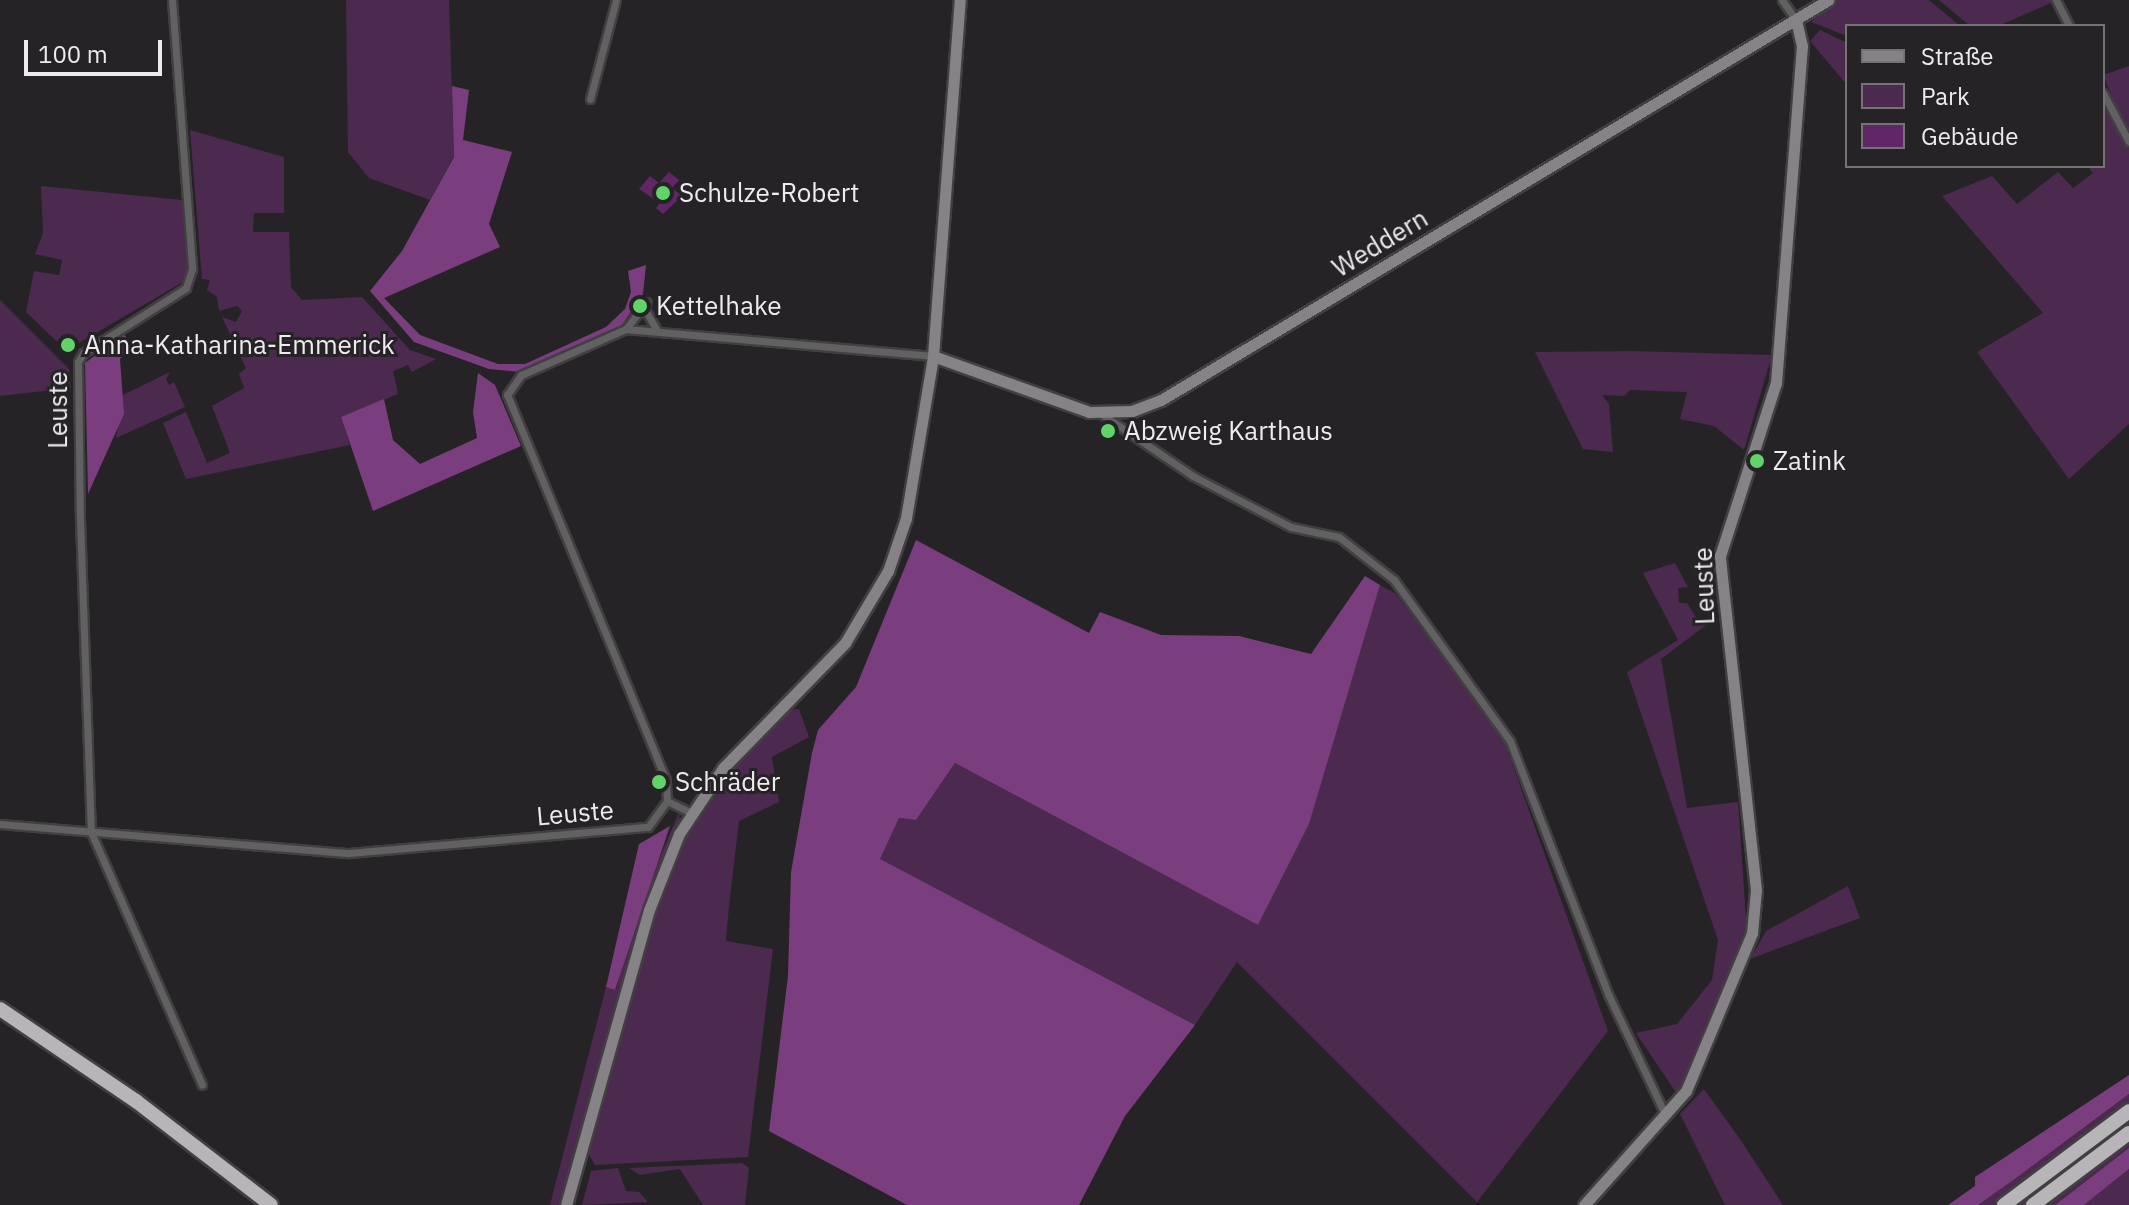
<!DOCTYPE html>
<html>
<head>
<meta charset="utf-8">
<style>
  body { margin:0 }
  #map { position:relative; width:2129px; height:1205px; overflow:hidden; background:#262326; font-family:"IBM Plex Sans",sans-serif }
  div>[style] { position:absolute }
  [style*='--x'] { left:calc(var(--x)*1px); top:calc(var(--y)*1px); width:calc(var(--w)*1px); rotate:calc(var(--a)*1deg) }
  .green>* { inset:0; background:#4c294e }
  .forest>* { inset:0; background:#7a3e7e }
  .stream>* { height:3px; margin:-1.5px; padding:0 1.5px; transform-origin:1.5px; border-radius:1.5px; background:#1d0120 }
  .building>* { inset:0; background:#612665 }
  .roads { filter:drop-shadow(2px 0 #423f42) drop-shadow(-2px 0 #423f42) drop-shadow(0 2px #423f42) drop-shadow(0 -2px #423f42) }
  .street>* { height:7px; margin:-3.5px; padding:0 3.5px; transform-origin:3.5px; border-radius:3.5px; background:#626162 }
  .secondary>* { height:11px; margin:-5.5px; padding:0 5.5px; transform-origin:5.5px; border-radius:5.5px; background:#858385 }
  .highway>* { height:14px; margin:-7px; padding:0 7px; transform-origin:7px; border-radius:7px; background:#b8b5b8 }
  .dots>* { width:22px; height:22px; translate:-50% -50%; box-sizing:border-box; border:4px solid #262326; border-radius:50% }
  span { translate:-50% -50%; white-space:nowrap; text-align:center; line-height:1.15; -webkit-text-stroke:6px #262326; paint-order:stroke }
  .poi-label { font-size:26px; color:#edebed }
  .left { translate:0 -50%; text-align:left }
  .street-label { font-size:26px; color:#edebed }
  .legend { position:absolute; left:1845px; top:24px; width:260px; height:144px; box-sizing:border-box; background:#262326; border:2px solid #767376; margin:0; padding:10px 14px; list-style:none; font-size:24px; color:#edebed }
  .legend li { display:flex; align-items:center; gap:16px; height:40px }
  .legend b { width:40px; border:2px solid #767376 }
  .scale { position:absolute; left:24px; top:40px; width:138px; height:36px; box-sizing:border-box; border:4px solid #edebed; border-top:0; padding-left:10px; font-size:24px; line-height:28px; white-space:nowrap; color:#edebed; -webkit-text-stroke:6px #262326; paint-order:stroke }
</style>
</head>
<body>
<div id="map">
  <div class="green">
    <div style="clip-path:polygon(346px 0,449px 0,454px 156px,430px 200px,369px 178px,348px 152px)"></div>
    <div style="clip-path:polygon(1837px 0,1929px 0,1960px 26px,1847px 26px,1847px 36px,1811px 22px)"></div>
    <div style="clip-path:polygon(1939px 0,2052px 0,2053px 2px,1998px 26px,1970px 26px)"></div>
    <div style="clip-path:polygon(1820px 30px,1847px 43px,1847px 85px,1810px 41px)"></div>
    <div style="clip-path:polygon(2129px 66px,2129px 137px,2103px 75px)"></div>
    <div style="clip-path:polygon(2103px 101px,2129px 149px,2129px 424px,2069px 479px,1977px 352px,2043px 313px,1942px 196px,1992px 176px,2017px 204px,2058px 172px,2073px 188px,2093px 173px,2087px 166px,2103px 166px)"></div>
    <div style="clip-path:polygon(190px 130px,284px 157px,284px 213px,254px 213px,253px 232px,289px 232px,291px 287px,302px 300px,362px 297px,410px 350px,436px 359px,412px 372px,408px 365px,393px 371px,398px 394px,341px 417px,350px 445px,186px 479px,163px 423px,186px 412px,207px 463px,230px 453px,212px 406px,244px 388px,239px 374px,246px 368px,222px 317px,236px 322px,242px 311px,237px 306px,219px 311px,217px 297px,207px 290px,210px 280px,202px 279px)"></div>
    <div style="clip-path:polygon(41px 186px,182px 200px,188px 272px,183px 282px,77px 344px,71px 355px,26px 312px,34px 271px,59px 275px,62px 260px,35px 254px,43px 233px)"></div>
    <div style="clip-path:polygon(0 300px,69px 369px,71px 388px,0 396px)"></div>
    <div style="clip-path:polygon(1535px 352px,1632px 351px,1772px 355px,1744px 450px,1714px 426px,1680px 419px,1687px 392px,1630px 390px,1624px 396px,1602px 395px,1609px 404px,1613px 452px,1583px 449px)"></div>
    <div style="clip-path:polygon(170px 372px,166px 379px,169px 385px,174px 382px,185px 407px,116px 438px,123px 395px)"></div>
    <div style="clip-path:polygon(1675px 563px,1688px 587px,1678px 588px,1679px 603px,1687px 603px,1699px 622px,1713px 620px,1661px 659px,1687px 808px,1738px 802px,1747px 933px,1715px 1020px,1677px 1094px,1636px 1033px,1677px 1024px,1712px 980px,1718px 940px,1627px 672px,1678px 640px,1643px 573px)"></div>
    <div style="clip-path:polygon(1380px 585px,1395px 593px,1502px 735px,1608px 1031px,1477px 1202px,1237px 962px,1195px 1025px,879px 859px,899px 818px,916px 820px,955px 763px,1258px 925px,1309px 823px)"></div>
    <div style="clip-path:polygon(799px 709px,809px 737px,772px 757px,779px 802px,739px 821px,729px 906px,726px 941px,773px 949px,748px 1157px,595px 1165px,585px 1148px,653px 913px,678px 847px,734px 764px,789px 710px)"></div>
    <div style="clip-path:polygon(679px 812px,680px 823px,641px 920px,560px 1205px,550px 1205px,606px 987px,616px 989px,642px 899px)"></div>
    <div style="clip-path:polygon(1848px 886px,1860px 918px,1750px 959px,1766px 931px)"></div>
    <div style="clip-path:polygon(1704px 1089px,1742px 1142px,1783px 1205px,1725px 1205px,1680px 1114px)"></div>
    <div style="clip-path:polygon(2129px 1094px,2129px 1148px,2055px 1205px,1978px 1205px)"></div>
    <div style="clip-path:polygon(742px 1163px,749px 1168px,745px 1205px,703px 1205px,680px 1169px,640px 1175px,629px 1168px)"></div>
    <div style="clip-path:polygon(618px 1168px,626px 1191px,639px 1192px,648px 1202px,582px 1205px,591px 1171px)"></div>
    <div style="clip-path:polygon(2129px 1169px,2129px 1205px,2084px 1205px)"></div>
  </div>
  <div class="forest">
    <div style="clip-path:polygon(452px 86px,469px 90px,463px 140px,512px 152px,489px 224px,500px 247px,384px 298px,420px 335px,498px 364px,525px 364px,606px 327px,625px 309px,631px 292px,628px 271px,646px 265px,643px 294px,620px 328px,520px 372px,489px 369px,414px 342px,370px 291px,402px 251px,454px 157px)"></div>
    <div style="clip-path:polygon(124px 334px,131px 345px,120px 359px,124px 414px,88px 494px,85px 363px)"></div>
    <div style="clip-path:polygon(478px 373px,495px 385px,521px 446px,373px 511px,341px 417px,384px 399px,393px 440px,420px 464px,477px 438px,473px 412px)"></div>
    <div style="clip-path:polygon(916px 540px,1089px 633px,1100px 612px,1161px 635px,1239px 636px,1311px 654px,1365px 576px,1380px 585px,1309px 824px,1258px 925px,955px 763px,916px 820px,899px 818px,880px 859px,1195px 1025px,1125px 1116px,1079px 1205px,907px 1205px,769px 1131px,788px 976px,791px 872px,812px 753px,818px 730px,856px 687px)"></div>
    <div style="clip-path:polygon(670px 826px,615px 990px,606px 987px,639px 844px)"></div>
    <div style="clip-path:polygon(2129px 1075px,2129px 1094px,2016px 1178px,1978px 1205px,1948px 1205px,1975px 1186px,1975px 1177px)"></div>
    <div style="clip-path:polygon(2129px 1148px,2129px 1169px,2084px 1205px,2055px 1205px)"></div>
  </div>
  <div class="stream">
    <div style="--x:1477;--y:1205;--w:1;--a:-45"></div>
  </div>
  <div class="building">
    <div style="clip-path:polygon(669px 172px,679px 180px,672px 188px,682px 196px,663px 214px,656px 208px,660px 203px,639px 189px,650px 176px,659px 183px)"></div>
  </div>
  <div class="roads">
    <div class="street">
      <div style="--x:172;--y:0;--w:270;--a:85.7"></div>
      <div style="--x:192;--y:269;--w:20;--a:108"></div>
      <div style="--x:186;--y:288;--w:122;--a:147.7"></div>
      <div style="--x:83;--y:353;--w:10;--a:119"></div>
      <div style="--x:78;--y:362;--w:157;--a:89.3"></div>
      <div style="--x:80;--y:519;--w:313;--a:88"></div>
      <div style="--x:91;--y:832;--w:276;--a:66.3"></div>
      <div style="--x:1782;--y:0;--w:24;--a:55"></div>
      <div style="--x:2056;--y:0;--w:29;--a:63"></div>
      <div style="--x:2103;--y:93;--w:55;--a:62"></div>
      <div style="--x:590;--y:99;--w:102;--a:-75.3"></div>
      <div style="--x:644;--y:308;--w:24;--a:60"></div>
      <div style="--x:626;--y:329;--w:34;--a:-53"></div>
      <div style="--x:1103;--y:415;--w:109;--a:34.1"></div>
      <div style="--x:1193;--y:476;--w:110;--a:27.5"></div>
      <div style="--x:1291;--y:527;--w:49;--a:11.8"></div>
      <div style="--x:1339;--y:537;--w:70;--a:38"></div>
      <div style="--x:1394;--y:580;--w:198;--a:54.2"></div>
      <div style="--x:1510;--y:741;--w:271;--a:68.8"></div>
      <div style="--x:1608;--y:994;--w:135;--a:64.6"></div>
      <div style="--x:667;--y:801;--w:28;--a:26"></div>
      <div style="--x:0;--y:824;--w:350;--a:4.8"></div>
      <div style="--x:349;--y:853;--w:300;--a:-5"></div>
      <div style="--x:648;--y:827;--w:32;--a:-54"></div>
      <div style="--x:667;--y:801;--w:21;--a:-93"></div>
      <div style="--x:666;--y:780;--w:417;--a:-112.4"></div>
      <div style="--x:507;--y:395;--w:24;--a:-55"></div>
      <div style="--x:521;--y:375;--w:115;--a:-23.7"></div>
      <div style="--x:626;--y:329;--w:308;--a:5"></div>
    </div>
    <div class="secondary">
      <div style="--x:933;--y:356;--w:166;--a:19.7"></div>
      <div style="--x:1089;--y:412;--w:43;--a:-1.3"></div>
      <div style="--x:1132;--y:411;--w:31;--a:-21"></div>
      <div style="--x:1161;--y:400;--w:778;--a:-30.95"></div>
      <div style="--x:566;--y:1205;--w:306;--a:-74.3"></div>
      <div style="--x:649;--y:910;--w:82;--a:-68.5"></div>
      <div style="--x:679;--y:834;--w:79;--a:-56.3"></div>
      <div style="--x:723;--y:768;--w:175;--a:-45.7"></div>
      <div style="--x:845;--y:643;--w:84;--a:-59.2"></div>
      <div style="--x:888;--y:571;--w:56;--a:-71.2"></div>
      <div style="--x:906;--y:518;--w:164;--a:-80.5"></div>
      <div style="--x:933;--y:356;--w:357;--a:-85.7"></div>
      <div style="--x:1584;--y:1205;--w:153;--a:-48.2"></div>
      <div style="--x:1686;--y:1091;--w:171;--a:-67.3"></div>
      <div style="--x:1752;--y:933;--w:43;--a:-84.7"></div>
      <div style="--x:1756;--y:890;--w:336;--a:-96.2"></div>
      <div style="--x:1720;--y:556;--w:182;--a:-72.1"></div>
      <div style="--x:1776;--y:383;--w:338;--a:-85.6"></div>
      <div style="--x:1802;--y:46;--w:27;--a:-103"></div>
    </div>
    <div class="highway">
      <div style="--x:0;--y:1009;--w:164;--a:34.1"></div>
      <div style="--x:136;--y:1101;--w:170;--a:37.6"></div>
      <div style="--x:2004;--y:1205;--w:156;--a:-36.9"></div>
      <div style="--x:2033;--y:1205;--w:120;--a:-36.9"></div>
    </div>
  </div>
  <div class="dots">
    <div style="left:663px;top:193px;background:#61d469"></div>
    <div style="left:640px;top:306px;background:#61d469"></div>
    <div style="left:68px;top:345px;background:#61d469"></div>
    <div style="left:1108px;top:431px;background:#61d469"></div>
    <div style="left:1757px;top:461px;background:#61d469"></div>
    <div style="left:659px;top:782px;background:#61d469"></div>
  </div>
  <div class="poi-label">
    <span class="left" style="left:679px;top:193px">Schulze-Robert</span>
    <span class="left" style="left:656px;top:306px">Kettelhake</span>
    <span class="left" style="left:84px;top:345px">Anna-Katharina-Emmerick</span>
    <span class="left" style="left:1124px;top:431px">Abzweig Karthaus</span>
    <span class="left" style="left:1773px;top:461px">Zatink</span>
    <span class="left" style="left:675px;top:782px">Schräder</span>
  </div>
  <div class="street-label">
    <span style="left:1380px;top:243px;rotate:-31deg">Weddern</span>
    <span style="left:58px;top:410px;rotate:-90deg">Leuste</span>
    <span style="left:1704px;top:586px;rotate:-92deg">Leuste</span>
    <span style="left:575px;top:813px;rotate:-5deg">Leuste</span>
  </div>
  <ul class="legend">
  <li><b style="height:10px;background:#858385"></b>Straße</li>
  <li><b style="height:22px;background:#4c294e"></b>Park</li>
  <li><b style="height:22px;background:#612665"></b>Gebäude</li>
  </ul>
  <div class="scale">100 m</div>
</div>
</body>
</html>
